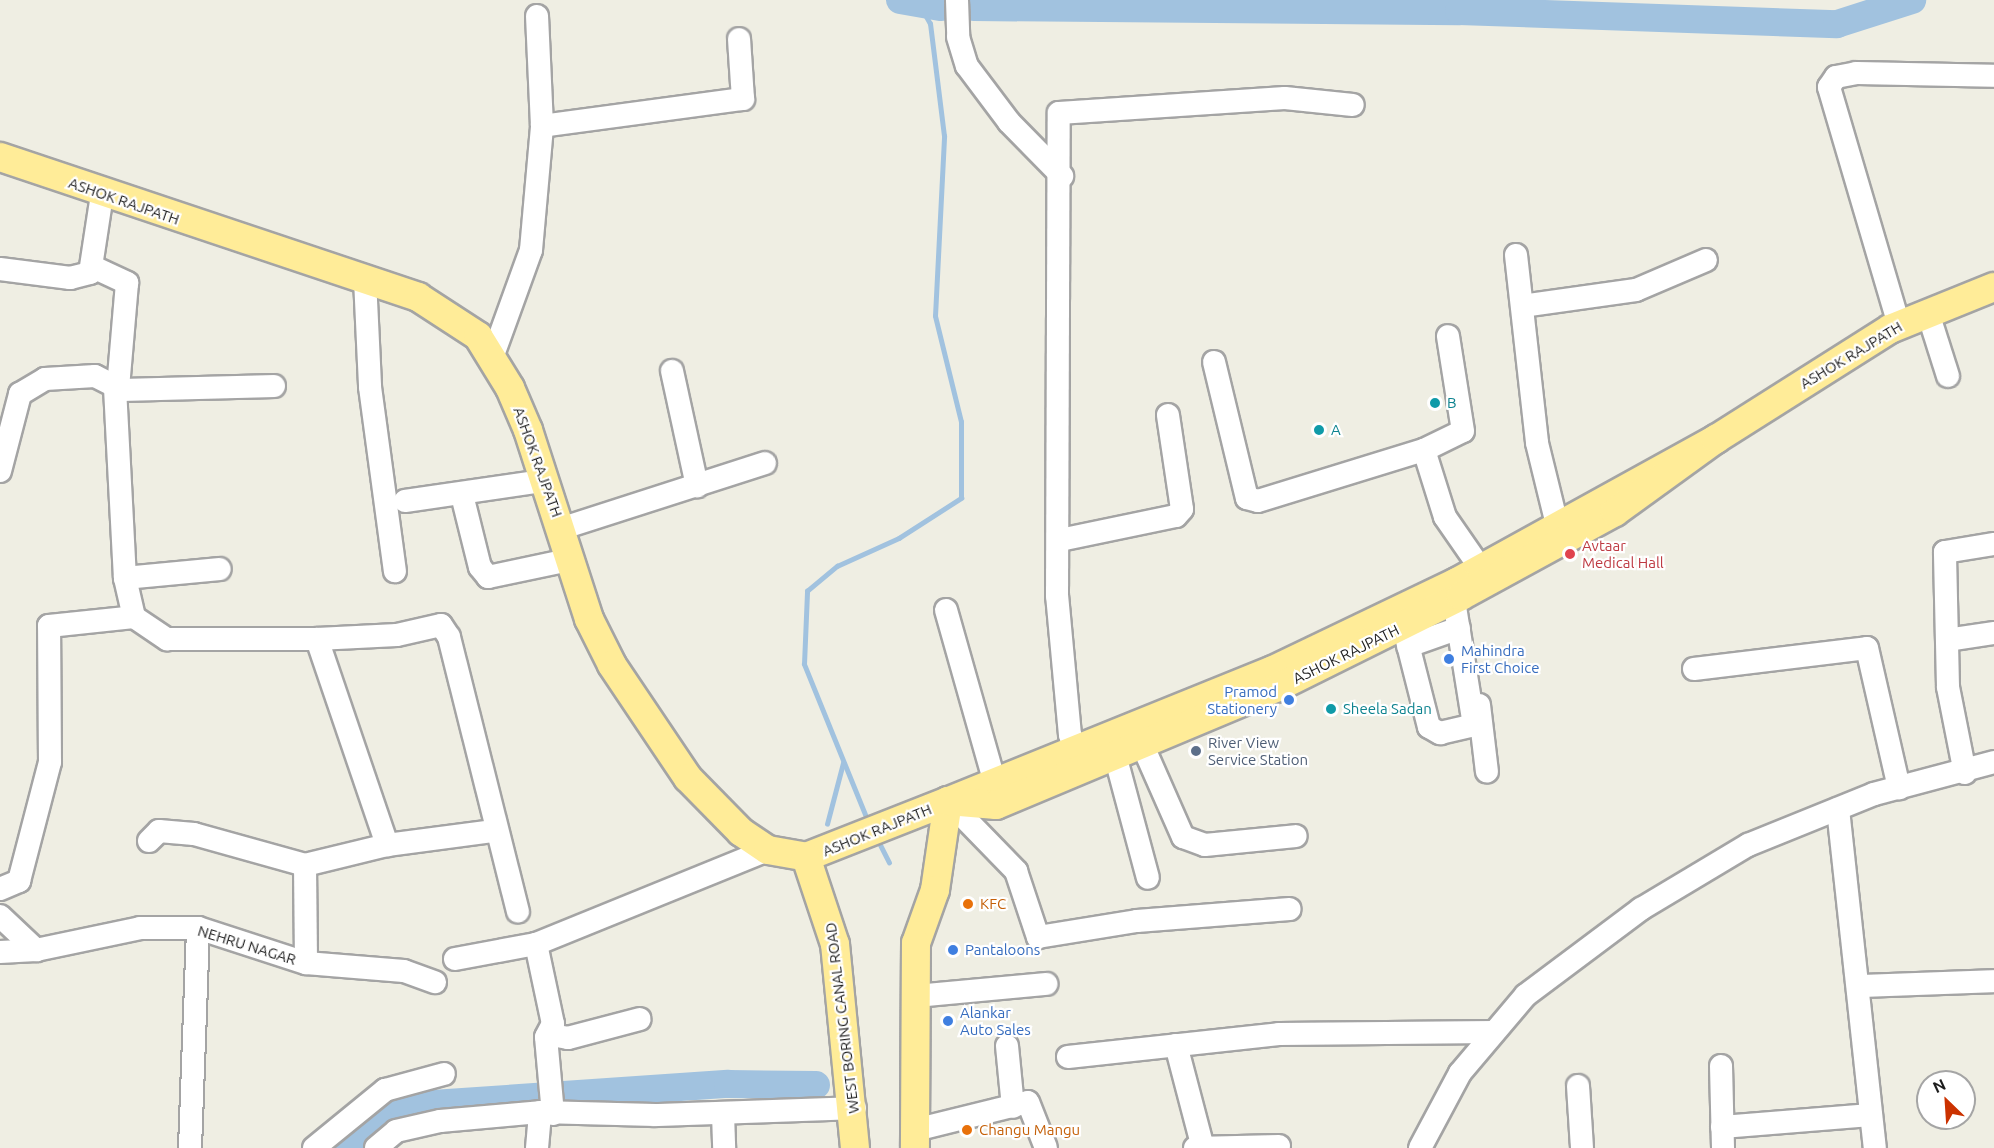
<!DOCTYPE html>
<html>
<head>
<meta charset="utf-8">
<style>
  body { margin:0 }
  #map { position:relative; width:1994px; height:1148px; overflow:hidden; background:#efeee3; font-family:Ubuntu,sans-serif }
  div>[style] { position:absolute }
  [style*='--x'] { left:calc(var(--x)*1px); top:calc(var(--y)*1px); width:calc(var(--w)*1px); rotate:calc(var(--a)*1deg) }
  .stream>* { height:4.5px; margin:-2.25px; padding:0 2.25px; transform-origin:2.25px; border-radius:2.25px; background:#a1c2df }
  .river>* { height:28px; margin:-14px; padding:0 14px; transform-origin:14px; border-radius:14px; background:#a1c2df }
  .roads { filter:drop-shadow(2px 0 #a4a4a4) drop-shadow(-2px 0 #a4a4a4) drop-shadow(0 2px #a4a4a4) drop-shadow(0 -2px #a4a4a4) }
  .minor>* { height:22px; margin:-11px; padding:0 11px; transform-origin:11px; border-radius:11px; background:#fff }
  .major>* { height:28px; margin:-14px; padding:0 14px; transform-origin:14px; border-radius:14px; background:#ffec98 }
  .dots>* { width:16px; height:16px; translate:-50% -50%; box-sizing:border-box; border:3px solid #fff; border-radius:50% }
  span { translate:-50% -50%; white-space:nowrap; text-align:center; line-height:1.15; -webkit-text-stroke:4.5px #fff; paint-order:stroke }
  .street-label { font-size:15px; color:#1d1d1d }
  .culture-label { font-size:15px; color:#0d838f }
  .left { translate:0 -50%; text-align:left }
  .health-label { font-size:15px; color:#be3a42 }
  .shop-label { font-size:15px; color:#366cbe }
  .right { translate:-100% -50%; text-align:right }
  .service-label { font-size:15px; color:#4e5e75 }
  .food-label { font-size:15px; color:#c56008 }
  .north { position:absolute; left:1916px; top:1070px; width:60px; height:60px; box-sizing:border-box; background:#fff; border:2px solid #a5a5a5; border-radius:50%; rotate:335deg; font-size:16px; font-weight:700; line-height:24px; text-align:center; color:#1d1d1d }
  .north::after { content:''; display:block; margin:auto; width:21px; height:27px; background:#cb3200; clip-path:polygon(50% 0,100% 100%,50% 72%,0 100%) }
</style>
</head>
<body>
<div id="map">
  <div class="stream">
    <div style="--x:868;--y:822;--w:170;--a:-112.1"></div>
    <div style="--x:804;--y:664;--w:73;--a:-87.6"></div>
    <div style="--x:807;--y:591;--w:39;--a:-40"></div>
    <div style="--x:837;--y:566;--w:68;--a:-24.3"></div>
    <div style="--x:899;--y:538;--w:74;--a:-32.8"></div>
    <div style="--x:961;--y:498;--w:76;--a:-90"></div>
    <div style="--x:961;--y:422;--w:109;--a:-103.8"></div>
    <div style="--x:935;--y:316;--w:180;--a:-87.1"></div>
    <div style="--x:944;--y:136;--w:113;--a:-97.1"></div>
    <div style="--x:930;--y:24;--w:21;--a:-119"></div>
    <div style="--x:827;--y:824;--w:63;--a:-75.3"></div>
    <div style="--x:878;--y:840;--w:25;--a:63"></div>
  </div>
  <div class="river">
    <div style="--x:900;--y:0;--w:42;--a:9.7"></div>
    <div style="--x:974;--y:7;--w:485;--a:0.5"></div>
    <div style="--x:1459;--y:11;--w:378;--a:2"></div>
    <div style="--x:1837;--y:24;--w:79;--a:-17.7"></div>
    <div style="--x:346;--y:1148;--w:71;--a:-36.4"></div>
    <div style="--x:403;--y:1106;--w:326;--a:-3.9"></div>
    <div style="--x:728;--y:1084;--w:88;--a:0.7"></div>
  </div>
  <div class="roads">
    <div class="minor">
      <div style="--x:957;--y:0;--w:37;--a:88"></div>
      <div style="--x:958;--y:37;--w:30;--a:73"></div>
      <div style="--x:967;--y:66;--w:70;--a:53.1"></div>
      <div style="--x:1009;--y:122;--w:76;--a:45.5"></div>
      <div style="--x:542;--y:126;--w:203;--a:-7.7"></div>
      <div style="--x:743;--y:99;--w:60;--a:-93.8"></div>
      <div style="--x:1516;--y:255;--w:189;--a:83.6"></div>
      <div style="--x:1537;--y:443;--w:101;--a:76.2"></div>
      <div style="--x:93;--y:267;--w:38;--a:25"></div>
      <div style="--x:127;--y:283;--w:106;--a:94.9"></div>
      <div style="--x:0;--y:269;--w:71;--a:7.3"></div>
      <div style="--x:70;--y:278;--w:21;--a:-14"></div>
      <div style="--x:90;--y:273;--w:79;--a:-81.3"></div>
      <div style="--x:365;--y:279;--w:108;--a:87.3"></div>
      <div style="--x:370;--y:387;--w:186;--a:82.3"></div>
      <div style="--x:1522;--y:306;--w:115;--a:-8"></div>
      <div style="--x:1636;--y:290;--w:76;--a:-23.2"></div>
      <div style="--x:1928;--y:313;--w:66;--a:72.4"></div>
      <div style="--x:1899;--y:325;--w:248;--a:-106.4"></div>
      <div style="--x:1829;--y:87;--w:12;--a:-55"></div>
      <div style="--x:1836;--y:77;--w:20;--a:-11"></div>
      <div style="--x:1856;--y:73;--w:138;--a:1.2"></div>
      <div style="--x:493;--y:355;--w:112;--a:-70.1"></div>
      <div style="--x:531;--y:250;--w:124;--a:-84.9"></div>
      <div style="--x:542;--y:126;--w:110;--a:-92.6"></div>
      <div style="--x:1214;--y:362;--w:140;--a:76.4"></div>
      <div style="--x:1247;--y:498;--w:11;--a:15"></div>
      <div style="--x:1258;--y:501;--w:174;--a:-17.1"></div>
      <div style="--x:1424;--y:450;--w:70;--a:72.6"></div>
      <div style="--x:1445;--y:517;--w:63;--a:55.3"></div>
      <div style="--x:672;--y:371;--w:118;--a:77.7"></div>
      <div style="--x:115;--y:388;--w:190;--a:87"></div>
      <div style="--x:125;--y:578;--w:40;--a:77"></div>
      <div style="--x:1424;--y:450;--w:43;--a:-26"></div>
      <div style="--x:1463;--y:431;--w:96;--a:-99"></div>
      <div style="--x:0;--y:471;--w:80;--a:-75.4"></div>
      <div style="--x:20;--y:394;--w:29;--a:-31"></div>
      <div style="--x:45;--y:379;--w:50;--a:-3.4"></div>
      <div style="--x:95;--y:376;--w:31;--a:27"></div>
      <div style="--x:123;--y:390;--w:151;--a:-1.5"></div>
      <div style="--x:462;--y:495;--w:74;--a:76"></div>
      <div style="--x:480;--y:567;--w:13;--a:51"></div>
      <div style="--x:488;--y:577;--w:83;--a:-11.9"></div>
      <div style="--x:405;--y:501;--w:138;--a:-8.3"></div>
      <div style="--x:563;--y:528;--w:212;--a:-17.8"></div>
      <div style="--x:1060;--y:540;--w:118;--a:-11.7"></div>
      <div style="--x:1176;--y:516;--w:9;--a:-49"></div>
      <div style="--x:1182;--y:509;--w:95;--a:-98.5"></div>
      <div style="--x:125;--y:578;--w:95;--a:-5.4"></div>
      <div style="--x:946;--y:610;--w:180;--a:74.2"></div>
      <div style="--x:1403;--y:625;--w:105;--a:75.7"></div>
      <div style="--x:1429;--y:727;--w:13;--a:29"></div>
      <div style="--x:1440;--y:733;--w:31;--a:-13"></div>
      <div style="--x:1470;--y:726;--w:8;--a:-67"></div>
      <div style="--x:1473;--y:719;--w:121;--a:-99.1"></div>
      <div style="--x:317;--y:639;--w:218;--a:71.2"></div>
      <div style="--x:387;--y:845;--w:108;--a:-7.5"></div>
      <div style="--x:1947;--y:640;--w:48;--a:-8.5"></div>
      <div style="--x:1408;--y:646;--w:54;--a:-19.4"></div>
      <div style="--x:1694;--y:669;--w:174;--a:-6.9"></div>
      <div style="--x:1867;--y:648;--w:144;--a:77.1"></div>
      <div style="--x:1479;--y:705;--w:67;--a:83.2"></div>
      <div style="--x:1142;--y:744;--w:102;--a:66.2"></div>
      <div style="--x:1183;--y:837;--w:23;--a:20"></div>
      <div style="--x:1205;--y:845;--w:91;--a:-5.6"></div>
      <div style="--x:1078;--y:750;--w:17;--a:-118"></div>
      <div style="--x:1070;--y:735;--w:140;--a:-95.3"></div>
      <div style="--x:1057;--y:596;--w:483;--a:-89.8"></div>
      <div style="--x:1059;--y:113;--w:226;--a:-3.8"></div>
      <div style="--x:1285;--y:98;--w:68;--a:5.9"></div>
      <div style="--x:1115;--y:755;--w:127;--a:75"></div>
      <div style="--x:1965;--y:773;--w:88;--a:-101.2"></div>
      <div style="--x:1948;--y:687;--w:135;--a:-91.3"></div>
      <div style="--x:1945;--y:552;--w:50;--a:-9.3"></div>
      <div style="--x:948;--y:801;--w:98;--a:45.8"></div>
      <div style="--x:1016;--y:871;--w:70;--a:71.6"></div>
      <div style="--x:1038;--y:937;--w:100;--a:-9.2"></div>
      <div style="--x:1137;--y:921;--w:153;--a:-4.5"></div>
      <div style="--x:1838;--y:809;--w:341;--a:83.8"></div>
      <div style="--x:149;--y:841;--w:14;--a:-45"></div>
      <div style="--x:159;--y:831;--w:35;--a:5"></div>
      <div style="--x:194;--y:834;--w:115;--a:15.6"></div>
      <div style="--x:305;--y:865;--w:84;--a:-13.7"></div>
      <div style="--x:305;--y:865;--w:98;--a:89.4"></div>
      <div style="--x:0;--y:889;--w:21;--a:-23"></div>
      <div style="--x:19;--y:881;--w:123;--a:-75.4"></div>
      <div style="--x:50;--y:762;--w:136;--a:-90.4"></div>
      <div style="--x:49;--y:626;--w:85;--a:-6"></div>
      <div style="--x:134;--y:617;--w:40;--a:34"></div>
      <div style="--x:167;--y:639;--w:150;--a:0"></div>
      <div style="--x:317;--y:639;--w:80;--a:-2.9"></div>
      <div style="--x:397;--y:635;--w:45;--a:-12.8"></div>
      <div style="--x:441;--y:625;--w:14;--a:56"></div>
      <div style="--x:449;--y:637;--w:283;--a:75.9"></div>
      <div style="--x:0;--y:916;--w:50;--a:43.4"></div>
      <div style="--x:36;--y:950;--w:106;--a:-11.9"></div>
      <div style="--x:140;--y:928;--w:58;--a:0"></div>
      <div style="--x:198;--y:928;--w:114;--a:18"></div>
      <div style="--x:306;--y:963;--w:98;--a:4.7"></div>
      <div style="--x:404;--y:971;--w:33;--a:20"></div>
      <div style="--x:0;--y:952;--w:36;--a:-3"></div>
      <div style="--x:455;--y:959;--w:82;--a:-10.5"></div>
      <div style="--x:1859;--y:986;--w:135;--a:-2.1"></div>
      <div style="--x:916;--y:996;--w:131;--a:-5.3"></div>
      <div style="--x:551;--y:1035;--w:17;--a:10"></div>
      <div style="--x:568;--y:1038;--w:74;--a:-14.8"></div>
      <div style="--x:1176;--y:1045;--w:106;--a:75.3"></div>
      <div style="--x:1007;--y:1046;--w:61;--a:84.4"></div>
      <div style="--x:1068;--y:1057;--w:212;--a:-6.2"></div>
      <div style="--x:1279;--y:1034;--w:215;--a:-0.5"></div>
      <div style="--x:1721;--y:1066;--w:82;--a:88.6"></div>
      <div style="--x:1578;--y:1086;--w:62;--a:86.3"></div>
      <div style="--x:553;--y:1114;--w:77;--a:-95.2"></div>
      <div style="--x:546;--y:1037;--w:15;--a:-62"></div>
      <div style="--x:553;--y:1024;--w:82;--a:-102"></div>
      <div style="--x:536;--y:944;--w:250;--a:-22.1"></div>
      <div style="--x:723;--y:1114;--w:34;--a:88"></div>
      <div style="--x:1722;--y:1127;--w:149;--a:-4.6"></div>
      <div style="--x:915;--y:1130;--w:116;--a:-13.9"></div>
      <div style="--x:1028;--y:1102;--w:49;--a:68.6"></div>
      <div style="--x:190;--y:1148;--w:220;--a:-87.9"></div>
      <div style="--x:314;--y:1148;--w:92;--a:-39.2"></div>
      <div style="--x:385;--y:1090;--w:61;--a:-15.2"></div>
      <div style="--x:376;--y:1148;--w:26;--a:-40"></div>
      <div style="--x:396;--y:1131;--w:45;--a:-12.8"></div>
      <div style="--x:440;--y:1121;--w:100;--a:-5.1"></div>
      <div style="--x:540;--y:1112;--w:115;--a:1.5"></div>
      <div style="--x:655;--y:1115;--w:200;--a:-2"></div>
      <div style="--x:537;--y:1148;--w:36;--a:-85"></div>
      <div style="--x:1195;--y:1148;--w:84;--a:-1.4"></div>
      <div style="--x:1420;--y:1148;--w:85;--a:-61.9"></div>
      <div style="--x:1460;--y:1073;--w:102;--a:-49.8"></div>
      <div style="--x:1526;--y:995;--w:144;--a:-36.8"></div>
      <div style="--x:1641;--y:909;--w:125;--a:-30.9"></div>
      <div style="--x:1748;--y:845;--w:136;--a:-22"></div>
      <div style="--x:1874;--y:794;--w:124;--a:-14.9"></div>
    </div>
    <div class="major">
      <div style="--x:0;--y:157;--w:441;--a:18.5"></div>
      <div style="--x:418;--y:297;--w:72;--a:33"></div>
      <div style="--x:478;--y:336;--w:61;--a:58.4"></div>
      <div style="--x:510;--y:388;--w:46;--a:66.8"></div>
      <div style="--x:528;--y:430;--w:199;--a:72.1"></div>
      <div style="--x:589;--y:619;--w:51;--a:63.4"></div>
      <div style="--x:612;--y:665;--w:136;--a:56.1"></div>
      <div style="--x:688;--y:778;--w:76;--a:45.5"></div>
      <div style="--x:741;--y:832;--w:32;--a:34"></div>
      <div style="--x:768;--y:850;--w:39;--a:10"></div>
      <div style="--x:806;--y:857;--w:153;--a:-21.5"></div>
      <div style="--x:948;--y:801;--w:90;--a:98.3"></div>
      <div style="--x:935;--y:890;--w:56;--a:109.7"></div>
      <div style="--x:916;--y:943;--w:205;--a:90.3"></div>
      <div style="--x:1716;--y:439;--w:296;--a:151.1"></div>
      <div style="--x:1457;--y:582;--w:204;--a:154.4"></div>
      <div style="--x:1273;--y:670;--w:350;--a:158"></div>
      <div style="--x:948;--y:801;--w:48;--a:4.8"></div>
      <div style="--x:996;--y:805;--w:306;--a:-22.7"></div>
      <div style="--x:1278;--y:687;--w:204;--a:-26.4"></div>
      <div style="--x:1461;--y:596;--w:175;--a:-28.6"></div>
      <div style="--x:1615;--y:512;--w:125;--a:-35.9"></div>
      <div style="--x:1716;--y:439;--w:206;--a:-32.3"></div>
      <div style="--x:1890;--y:329;--w:112;--a:-22"></div>
      <div style="--x:806;--y:857;--w:92;--a:71.6"></div>
      <div style="--x:835;--y:944;--w:205;--a:84.4"></div>
    </div>
  </div>
  <div class="dots">
    <div style="left:1435px;top:403px;background:#0f9aa8"></div>
    <div style="left:1319px;top:430px;background:#0f9aa8"></div>
    <div style="left:1570px;top:554px;background:#e0444e"></div>
    <div style="left:1449px;top:659px;background:#3f7fe0"></div>
    <div style="left:1289px;top:700px;background:#3f7fe0"></div>
    <div style="left:1331px;top:709px;background:#0f9aa8"></div>
    <div style="left:1196px;top:751px;background:#5c6f8a"></div>
    <div style="left:968px;top:904px;background:#e8710a"></div>
    <div style="left:953px;top:950px;background:#3f7fe0"></div>
    <div style="left:948px;top:1021px;background:#3f7fe0"></div>
    <div style="left:967px;top:1130px;background:#e8710a"></div>
  </div>
  <div class="street-label">
    <span style="left:124px;top:201px;rotate:19deg">ASHOK RAJPATH</span>
    <span style="left:1851px;top:355px;rotate:-31deg">ASHOK RAJPATH</span>
    <span style="left:538px;top:462px;rotate:70deg">ASHOK RAJPATH</span>
    <span style="left:1346px;top:654px;rotate:-26deg">ASHOK RAJPATH</span>
    <span style="left:877px;top:830px;rotate:-22deg">ASHOK RAJPATH</span>
    <span style="left:247px;top:945px;rotate:17deg">NEHRU NAGAR</span>
    <span style="left:842px;top:1018px;rotate:-97deg">WEST BORING CANAL ROAD</span>
  </div>
  <div class="culture-label">
    <span class="left" style="left:1447px;top:403px">B</span>
    <span class="left" style="left:1331px;top:430px">A</span>
    <span class="left" style="left:1343px;top:709px">Sheela Sadan</span>
  </div>
  <div class="health-label">
    <span class="left" style="left:1582px;top:554px">Avtaar<br>Medical Hall</span>
  </div>
  <div class="shop-label">
    <span class="left" style="left:1461px;top:659px">Mahindra<br>First Choice</span>
    <span class="right" style="left:1277px;top:700px">Pramod<br>Stationery</span>
    <span class="left" style="left:965px;top:950px">Pantaloons</span>
    <span class="left" style="left:960px;top:1021px">Alankar<br>Auto Sales</span>
  </div>
  <div class="service-label">
    <span class="left" style="left:1208px;top:751px">River View<br>Service Station</span>
  </div>
  <div class="food-label">
    <span class="left" style="left:980px;top:904px">KFC</span>
    <span class="left" style="left:979px;top:1130px">Changu Mangu</span>
  </div>
  <div class="north">N</div>
</div>
</body>
</html>
